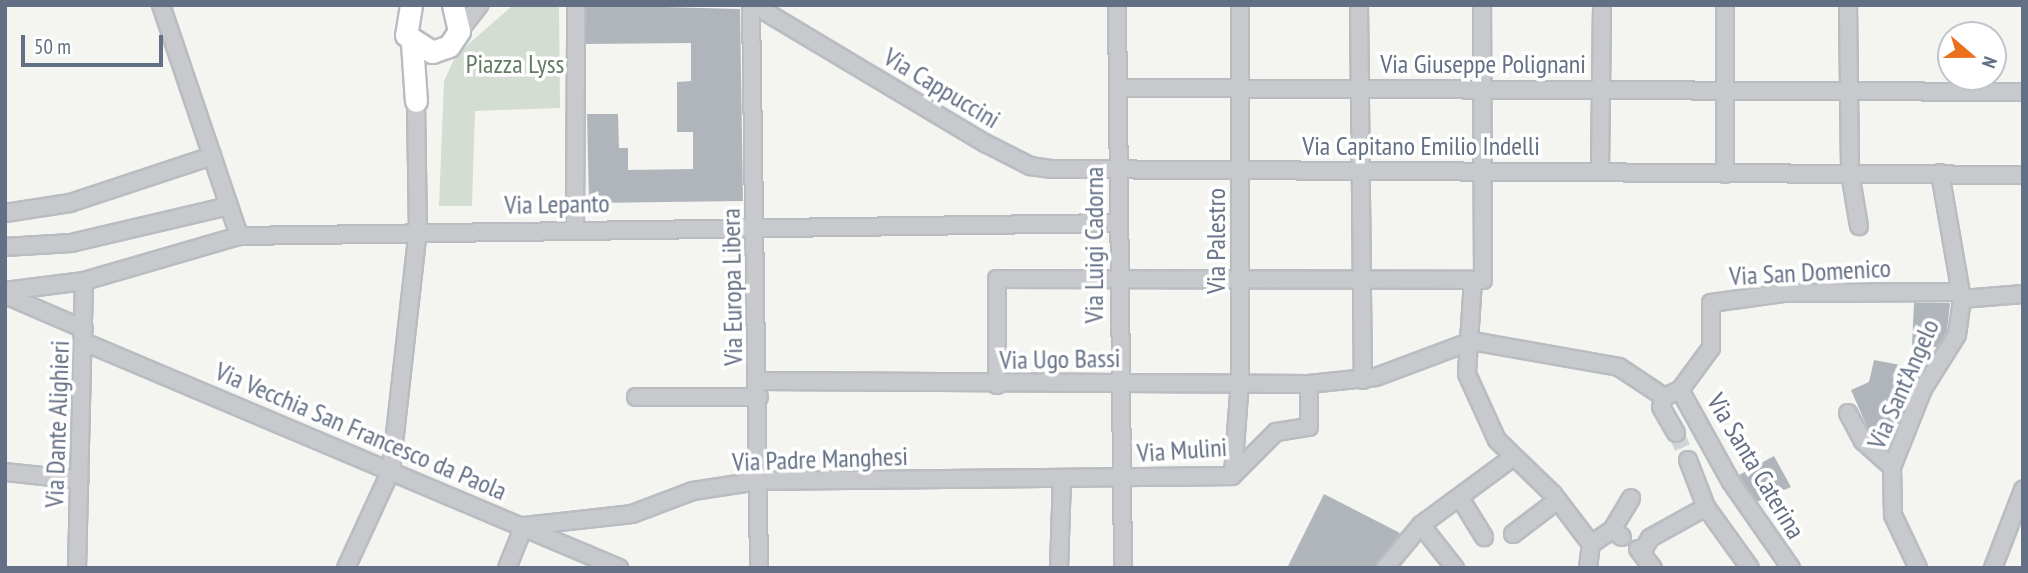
<!DOCTYPE html>
<html>
<head>
<meta charset="utf-8">
<style>
  body { margin:0 }
  #map { position:relative; width:2028px; height:573px; overflow:hidden; background:#f4f5f1; font-family:"PT Sans Narrow",sans-serif }
  div>[style] { position:absolute }
  [style*='--x'] { left:calc(var(--x)*1px); top:calc(var(--y)*1px); width:calc(var(--w)*1px); rotate:calc(var(--a)*1deg) }
  .green>* { inset:0; background:#d4ddd2 }
  .building>* { inset:0; background:#b0b5bc }
  .street-tunnel>* { height:16px; margin-top:-8px; transform-origin:0; background:repeating-linear-gradient(90deg,#d0d4d6 0 16px,transparent 0 24px) }
  .roads { filter:drop-shadow(2px 0 #b9bcc1) drop-shadow(-2px 0 #b9bcc1) drop-shadow(0 2px #b9bcc1) drop-shadow(0 -2px #b9bcc1) }
  .street>* { height:16px; margin:-8px; padding:0 8px; transform-origin:8px; border-radius:8px; background:#c7c9cd }
  .secondary>* { height:21px; margin:-10.5px; padding:0 10.5px; transform-origin:10.5px; border-radius:10.5px; background:#fff }
  span { translate:-50% -50%; white-space:nowrap; text-align:center; line-height:1.15; -webkit-text-stroke:7px #fff; paint-order:stroke }
  .park-label { font-size:26px; color:#627b62 }
  .street-label { font-size:26px; color:#636f84 }
  .frame { position:absolute; inset:0; border:7px solid #636f84; pointer-events:none }
  .north { position:absolute; left:1937px; top:21px; width:70px; height:70px; box-sizing:border-box; background:#fff; border:2px solid #c1c5ce; border-radius:50%; rotate:110deg; font-size:19px; font-weight:700; line-height:28px; text-align:center; color:#636f84 }
  .north::after { content:''; display:block; margin:auto; width:24px; height:32px; background:#eb701b; clip-path:polygon(50% 0,100% 100%,50% 72%,0 100%) }
  .scale { position:absolute; left:21px; top:35px; width:142px; height:32px; box-sizing:border-box; border:4px solid #636f84; border-top:0; padding-left:9px; font-size:21px; line-height:24px; white-space:nowrap; color:#636f84; -webkit-text-stroke:5px #fff; paint-order:stroke }
</style>
</head>
<body>
<div id="map">
  <div class="green">
    <div style="clip-path:polygon(513px 5px,559px 5px,560px 108px,475px 111px,472px 206px,439px 206px,444px 81px,456px 55px)"></div>
  </div>
  <div class="building">
    <div style="clip-path:polygon(586px 5px,740px 9px,743px 201px,589px 203px,587px 114px,618px 114px,619px 148px,628px 148px,628px 170px,693px 169px,693px 132px,677px 132px,677px 82px,691px 81px,691px 43px,586px 44px)"></div>
    <div style="clip-path:polygon(1914px 303px,1950px 303px,1947px 331px,1937px 347px,1928px 347px,1892px 439px,1868px 429px,1851px 390px,1869px 382px,1874px 360px,1911px 367px)"></div>
    <div style="clip-path:polygon(1774px 456px,1791px 487px,1757px 502px,1739px 475px)"></div>
    <div style="clip-path:polygon(1324px 494px,1400px 533px,1375px 568px,1287px 568px)"></div>
  </div>
  <div class="street-tunnel">
    <div style="--x:1676;--y:433;--w:30;--a:66"></div>
  </div>
  <div class="roads">
    <div class="street">
      <div style="--x:161;--y:5;--w:244;--a:71.3"></div>
      <div style="--x:751;--y:5;--w:563;--a:89.19"></div>
      <div style="--x:754;--y:5;--w:269;--a:30.9"></div>
      <div style="--x:985;--y:143;--w:51;--a:27.1"></div>
      <div style="--x:1030;--y:166;--w:21;--a:8"></div>
      <div style="--x:1051;--y:169;--w:972;--a:0.35"></div>
      <div style="--x:1117;--y:5;--w:563;--a:89.39"></div>
      <div style="--x:1359;--y:5;--w:375;--a:89.4"></div>
      <div style="--x:1848;--y:5;--w:168;--a:89.3"></div>
      <div style="--x:1850;--y:173;--w:54;--a:80.4"></div>
      <div style="--x:459;--y:31;--w:33;--a:-52"></div>
      <div style="--x:1118;--y:88;--w:905;--a:0.25"></div>
      <div style="--x:1600;--y:170;--w:165;--a:-89.3"></div>
      <div style="--x:1940;--y:173;--w:128;--a:80.1"></div>
      <div style="--x:1725;--y:174;--w:169;--a:-90"></div>
      <div style="--x:5;--y:213;--w:66;--a:-8.7"></div>
      <div style="--x:70;--y:203;--w:150;--a:-18.3"></div>
      <div style="--x:575;--y:228;--w:223;--a:-89.7"></div>
      <div style="--x:5;--y:247;--w:66;--a:-3.5"></div>
      <div style="--x:71;--y:243;--w:162;--a:-13.2"></div>
      <div style="--x:1473;--y:280;--w:94;--a:93.7"></div>
      <div style="--x:1467;--y:374;--w:72;--a:65.6"></div>
      <div style="--x:1497;--y:440;--w:78;--a:44"></div>
      <div style="--x:1553;--y:494;--w:63;--a:52.8"></div>
      <div style="--x:1591;--y:544;--w:25;--a:-34"></div>
      <div style="--x:1612;--y:530;--w:12;--a:35"></div>
      <div style="--x:5;--y:291;--w:80;--a:-7.2"></div>
      <div style="--x:84;--y:281;--w:161;--a:-16.2"></div>
      <div style="--x:239;--y:236;--w:879;--a:-0.85"></div>
      <div style="--x:5;--y:295;--w:86;--a:23.3"></div>
      <div style="--x:1962;--y:299;--w:61;--a:-4.7"></div>
      <div style="--x:1472;--y:341;--w:149;--a:10"></div>
      <div style="--x:1619;--y:367;--w:54;--a:33.7"></div>
      <div style="--x:84;--y:342;--w:581;--a:22.9"></div>
      <div style="--x:758;--y:381;--w:551;--a:0.31"></div>
      <div style="--x:1309;--y:384;--w:67;--a:-6"></div>
      <div style="--x:1376;--y:377;--w:103;--a:-20.6"></div>
      <div style="--x:997;--y:385;--w:106;--a:-90"></div>
      <div style="--x:997;--y:279;--w:486;--a:0.1"></div>
      <div style="--x:1483;--y:280;--w:275;--a:-90.2"></div>
      <div style="--x:1680;--y:390;--w:105;--a:61"></div>
      <div style="--x:1731;--y:482;--w:105;--a:55.1"></div>
      <div style="--x:636;--y:397;--w:123;--a:0"></div>
      <div style="--x:1664;--y:397;--w:17;--a:-24"></div>
      <div style="--x:1680;--y:390;--w:52;--a:-53.6"></div>
      <div style="--x:1711;--y:348;--w:45;--a:-90"></div>
      <div style="--x:1711;--y:303;--w:73;--a:-7.9"></div>
      <div style="--x:1783;--y:293;--w:175;--a:-0.3"></div>
      <div style="--x:1664;--y:397;--w:10;--a:107"></div>
      <div style="--x:1661;--y:407;--w:30;--a:60"></div>
      <div style="--x:1848;--y:413;--w:32;--a:62"></div>
      <div style="--x:1863;--y:441;--w:39;--a:42"></div>
      <div style="--x:1688;--y:460;--w:50;--a:69"></div>
      <div style="--x:1706;--y:507;--w:75;--a:54.2"></div>
      <div style="--x:5;--y:472;--w:75;--a:6.1"></div>
      <div style="--x:1233;--y:474;--w:94;--a:-85.7"></div>
      <div style="--x:1240;--y:380;--w:375;--a:-90"></div>
      <div style="--x:1460;--y:498;--w:46;--a:58.4"></div>
      <div style="--x:1421;--y:525;--w:55;--a:51.7"></div>
      <div style="--x:1612;--y:530;--w:37;--a:-59"></div>
      <div style="--x:1513;--y:534;--w:56;--a:-37.1"></div>
      <div style="--x:1638;--y:549;--w:24;--a:52"></div>
      <div style="--x:1642;--y:552;--w:16;--a:-60"></div>
      <div style="--x:1650;--y:538;--w:64;--a:-29"></div>
      <div style="--x:77;--y:568;--w:287;--a:-88.6"></div>
      <div style="--x:346;--y:568;--w:108;--a:-65.3"></div>
      <div style="--x:391;--y:470;--w:241;--a:-83.6"></div>
      <div style="--x:418;--y:231;--w:130;--a:-90.9"></div>
      <div style="--x:507;--y:568;--w:45;--a:-68"></div>
      <div style="--x:524;--y:526;--w:109;--a:-6.3"></div>
      <div style="--x:632;--y:514;--w:65;--a:-20.7"></div>
      <div style="--x:693;--y:491;--w:66;--a:-8.7"></div>
      <div style="--x:758;--y:481;--w:474;--a:-0.6"></div>
      <div style="--x:1232;--y:476;--w:62;--a:-45"></div>
      <div style="--x:1276;--y:432;--w:33;--a:-9"></div>
      <div style="--x:1309;--y:427;--w:43;--a:-90"></div>
      <div style="--x:1059;--y:568;--w:89;--a:-88.1"></div>
      <div style="--x:1385;--y:568;--w:56;--a:-50.1"></div>
      <div style="--x:1421;--y:525;--w:113;--a:-36.4"></div>
      <div style="--x:1588;--y:568;--w:24;--a:-83"></div>
      <div style="--x:1918;--y:568;--w:59;--a:-115.3"></div>
      <div style="--x:1893;--y:515;--w:48;--a:-91.2"></div>
      <div style="--x:1892;--y:467;--w:84;--a:-68.3"></div>
      <div style="--x:1923;--y:389;--w:64;--a:-57.8"></div>
      <div style="--x:1957;--y:335;--w:36;--a:-82"></div>
      <div style="--x:1993;--y:568;--w:84;--a:-69"></div>
    </div>
    <div class="secondary">
      <div style="--x:411;--y:5;--w:30;--a:99"></div>
      <div style="--x:406;--y:35;--w:31;--a:33"></div>
      <div style="--x:432;--y:52;--w:18;--a:-19"></div>
      <div style="--x:449;--y:46;--w:18;--a:-56"></div>
      <div style="--x:459;--y:31;--w:27;--a:-103"></div>
      <div style="--x:412;--y:43;--w:58;--a:86.1"></div>
    </div>
  </div>
  <div class="park-label">
    <span style="left:515px;top:64px">Piazza Lyss</span>
  </div>
  <div class="street-label">
    <span style="left:1483px;top:64px">Via Giuseppe Polignani</span>
    <span style="left:942px;top:88px;rotate:31deg">Via Cappuccini</span>
    <span style="left:1421px;top:146px">Via Capitano Emilio Indelli</span>
    <span style="left:557px;top:204px;rotate:-1deg">Via Lepanto</span>
    <span style="left:1216px;top:241px;rotate:-90deg">Via Palestro</span>
    <span style="left:1094px;top:245px;rotate:-90deg">Via Luigi Cadorna</span>
    <span style="left:1810px;top:272px;rotate:-3deg">Via San Domenico</span>
    <span style="left:732px;top:287px;rotate:-91deg">Via Europa Libera</span>
    <span style="left:1060px;top:359px;rotate:-1deg">Via Ugo Bassi</span>
    <span style="left:1903px;top:384px;rotate:-66deg">Via Sant'Angelo</span>
    <span style="left:57px;top:424px;rotate:-88deg">Via Dante Alighieri</span>
    <span style="left:361px;top:431px;rotate:23deg">Via Vecchia San Francesco da Paola</span>
    <span style="left:1182px;top:450px;rotate:-4deg">Via Mulini</span>
    <span style="left:820px;top:459px;rotate:-2deg">Via Padre Manghesi</span>
    <span style="left:1756px;top:466px;rotate:59deg">Via Santa Caterina</span>
  </div>
  <div class="frame"></div>
  <div class="north">N</div>
  <div class="scale">50 m</div>
</div>
</body>
</html>
